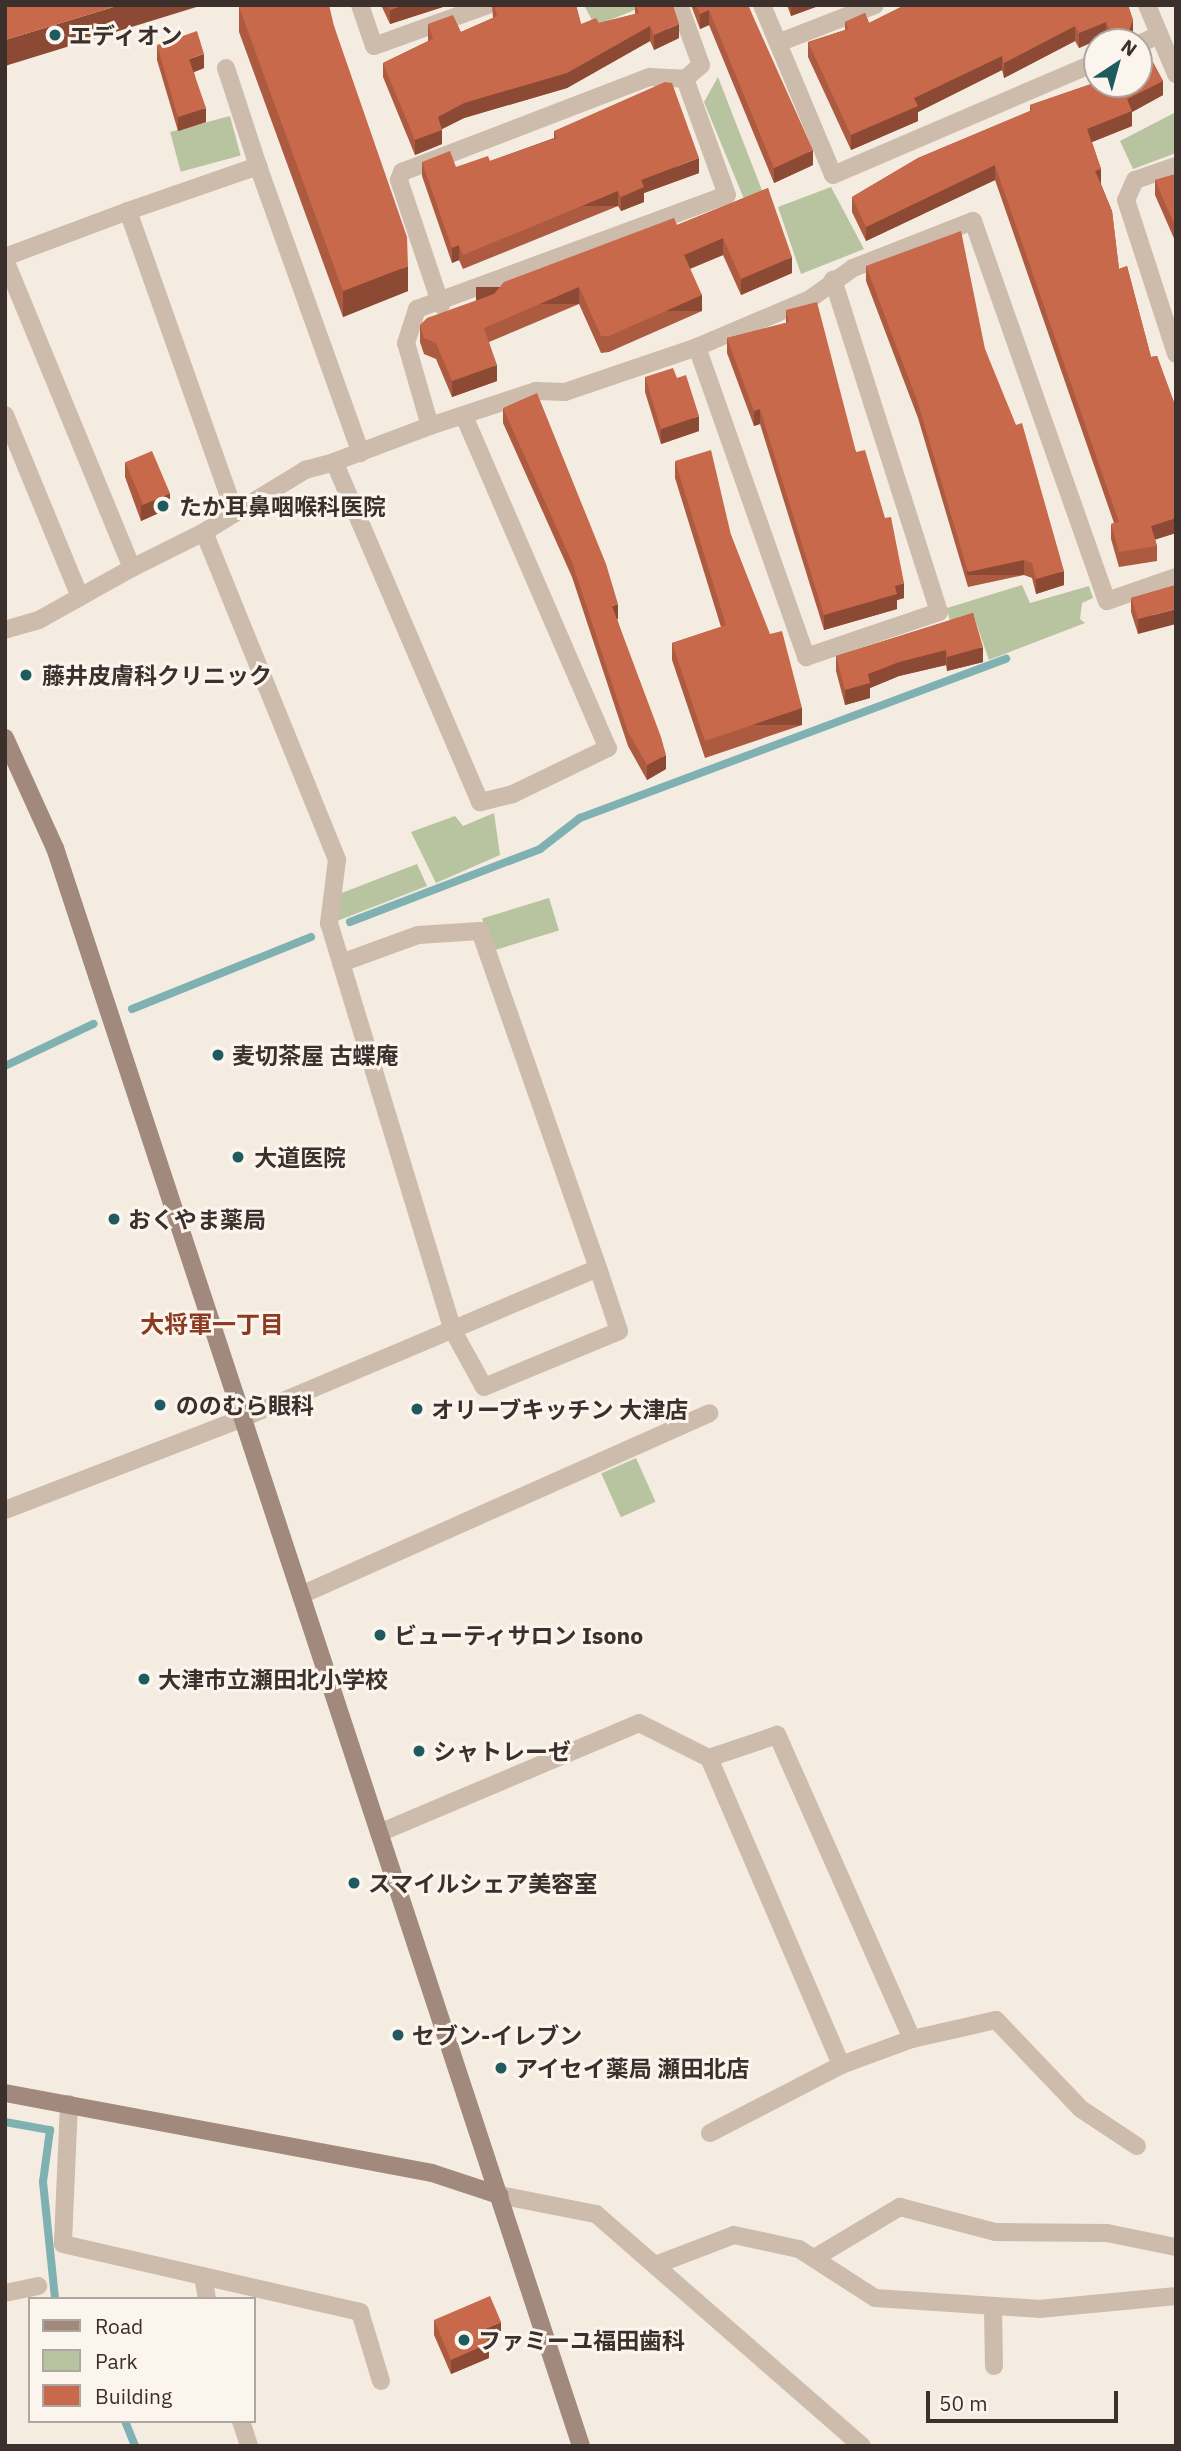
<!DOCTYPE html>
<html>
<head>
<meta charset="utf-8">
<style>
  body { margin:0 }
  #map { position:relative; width:1181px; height:2451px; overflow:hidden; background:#f4ebe1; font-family:"IBM Plex Sans","Noto Sans JP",sans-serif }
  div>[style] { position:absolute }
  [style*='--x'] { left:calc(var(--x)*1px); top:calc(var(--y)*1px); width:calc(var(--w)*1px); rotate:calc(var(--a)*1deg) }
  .green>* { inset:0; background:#b8c4a0; transform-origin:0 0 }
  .stream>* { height:8px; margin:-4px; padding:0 4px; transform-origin:4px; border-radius:4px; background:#7fb0b2 }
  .street>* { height:18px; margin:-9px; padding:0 9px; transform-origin:9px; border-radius:9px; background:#cdbbac }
  .secondary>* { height:18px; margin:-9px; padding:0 9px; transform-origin:9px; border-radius:9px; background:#a18a7d }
  .wall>* { inset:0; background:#ac5a40 }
  .shaded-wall>* { inset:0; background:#8c4a34; transform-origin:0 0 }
  .building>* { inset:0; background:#c8694b; transform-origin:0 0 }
  .dots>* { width:19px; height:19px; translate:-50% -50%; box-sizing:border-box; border:4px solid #fbf5ee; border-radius:50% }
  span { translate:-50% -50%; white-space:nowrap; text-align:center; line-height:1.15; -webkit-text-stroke:6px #fbf5ee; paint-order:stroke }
  .poi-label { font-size:23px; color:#3b302b; font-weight:700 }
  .left { translate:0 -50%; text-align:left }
  .neighbourhood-label { font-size:24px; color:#8c3b22; font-weight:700 }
  .frame { position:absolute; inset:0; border:7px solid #3b302b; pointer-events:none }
  .legend { position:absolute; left:28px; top:2297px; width:228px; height:126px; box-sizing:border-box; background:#fbf5ee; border:2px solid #aea6a0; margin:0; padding:9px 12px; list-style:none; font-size:21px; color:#3b302b }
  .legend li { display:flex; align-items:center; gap:14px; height:35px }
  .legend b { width:35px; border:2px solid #aea6a0 }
  .north { position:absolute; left:1083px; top:28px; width:70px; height:70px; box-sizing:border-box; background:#fbf5ee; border:2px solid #aea6a0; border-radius:50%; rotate:36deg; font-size:19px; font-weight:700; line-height:28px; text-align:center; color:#3b302b }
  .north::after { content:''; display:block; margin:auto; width:24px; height:32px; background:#1f5a5e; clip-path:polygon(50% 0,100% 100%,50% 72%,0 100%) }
  .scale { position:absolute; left:926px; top:2391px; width:192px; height:32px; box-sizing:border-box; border:4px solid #3b302b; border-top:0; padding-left:9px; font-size:21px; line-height:24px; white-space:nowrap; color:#3b302b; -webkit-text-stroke:5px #fbf5ee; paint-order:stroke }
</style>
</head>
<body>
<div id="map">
  <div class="green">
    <div style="clip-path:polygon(584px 5px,647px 5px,595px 26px)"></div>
    <div style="clip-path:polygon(718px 77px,763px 193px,744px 199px,704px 102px)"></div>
    <div style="clip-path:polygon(1176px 112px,1176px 153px,1133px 169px,1120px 141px)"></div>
    <div style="left:230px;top:116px;width:41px;height:62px;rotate:75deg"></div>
    <div style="clip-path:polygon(831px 187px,864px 249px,801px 274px,778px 207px)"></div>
    <div style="clip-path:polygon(1022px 585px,1030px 603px,1089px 586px,1093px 598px,1082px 603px,1080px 619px,1085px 623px,989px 660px,974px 617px,950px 622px,947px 608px)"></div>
    <div style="clip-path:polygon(494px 813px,500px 855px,436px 883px,411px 832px,455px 816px,463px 826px)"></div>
    <div style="clip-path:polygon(417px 864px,427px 886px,337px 921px,339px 894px)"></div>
    <div style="left:549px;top:898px;width:34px;height:70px;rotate:73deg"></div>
    <div style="left:636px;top:1458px;width:48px;height:38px;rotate:66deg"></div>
  </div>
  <div class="stream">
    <div style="--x:350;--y:922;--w:204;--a:-21"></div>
    <div style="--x:540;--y:849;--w:51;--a:-37.8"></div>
    <div style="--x:580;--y:818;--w:455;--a:-20.5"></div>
    <div style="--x:132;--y:1009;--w:193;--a:-21.9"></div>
    <div style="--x:5;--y:1066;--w:98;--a:-25.5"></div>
    <div style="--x:5;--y:2122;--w:46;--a:10.1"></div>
    <div style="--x:50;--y:2130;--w:52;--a:97.7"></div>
    <div style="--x:43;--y:2182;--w:118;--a:84.1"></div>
    <div style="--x:125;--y:2421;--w:27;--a:68"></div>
  </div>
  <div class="street">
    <div style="--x:360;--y:5;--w:43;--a:71.1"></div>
    <div style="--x:374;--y:46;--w:121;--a:-19.8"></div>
    <div style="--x:762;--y:5;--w:184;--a:67.3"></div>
    <div style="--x:833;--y:175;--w:287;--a:-23.2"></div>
    <div style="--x:1147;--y:5;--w:75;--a:67.2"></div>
    <div style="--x:778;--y:43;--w:104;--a:-21.4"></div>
    <div style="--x:1139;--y:44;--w:22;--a:-24"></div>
    <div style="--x:226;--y:68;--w:103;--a:71.9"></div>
    <div style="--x:1176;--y:166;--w:43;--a:161.1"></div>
    <div style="--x:1135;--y:180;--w:22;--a:114"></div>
    <div style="--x:1126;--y:200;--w:162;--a:72"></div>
    <div style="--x:128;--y:211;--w:138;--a:-19.1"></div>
    <div style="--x:258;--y:166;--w:305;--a:70.3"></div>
    <div style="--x:5;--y:257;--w:131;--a:-20.5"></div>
    <div style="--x:128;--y:211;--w:320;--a:70.5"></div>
    <div style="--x:5;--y:260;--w:333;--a:67.6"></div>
    <div style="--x:132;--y:568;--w:107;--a:150.8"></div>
    <div style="--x:39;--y:620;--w:35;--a:164"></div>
    <div style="--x:441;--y:305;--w:132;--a:-108.6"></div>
    <div style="--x:399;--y:180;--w:9;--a:-69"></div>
    <div style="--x:402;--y:172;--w:266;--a:-21"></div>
    <div style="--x:650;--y:77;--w:35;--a:3"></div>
    <div style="--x:685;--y:79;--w:21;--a:-41"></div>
    <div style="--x:701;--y:65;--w:64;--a:-110.1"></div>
    <div style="--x:697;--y:347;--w:123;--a:-23"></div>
    <div style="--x:810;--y:299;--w:53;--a:-35.8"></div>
    <div style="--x:853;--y:268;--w:129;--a:-21.4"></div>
    <div style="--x:973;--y:221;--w:403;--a:70.6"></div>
    <div style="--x:1107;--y:601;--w:73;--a:-19.2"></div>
    <div style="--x:5;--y:415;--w:197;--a:67.6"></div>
    <div style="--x:464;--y:416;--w:362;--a:66.6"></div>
    <div style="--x:608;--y:748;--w:106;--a:154.2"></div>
    <div style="--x:513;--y:794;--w:34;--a:166"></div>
    <div style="--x:480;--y:802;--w:370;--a:-113.2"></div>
    <div style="--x:334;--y:462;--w:103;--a:-20.6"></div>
    <div style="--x:430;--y:426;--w:112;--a:-18.3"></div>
    <div style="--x:536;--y:391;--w:29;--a:2"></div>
    <div style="--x:565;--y:392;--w:139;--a:-18.8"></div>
    <div style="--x:697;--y:347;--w:329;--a:70.6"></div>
    <div style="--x:806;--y:657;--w:140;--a:-18.7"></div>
    <div style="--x:939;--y:612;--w:349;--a:-107.7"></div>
    <div style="--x:430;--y:426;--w:86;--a:-106.1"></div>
    <div style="--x:406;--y:343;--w:36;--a:-72"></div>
    <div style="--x:417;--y:309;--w:330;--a:-20.2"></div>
    <div style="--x:727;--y:195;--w:123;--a:-109.9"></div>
    <div style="--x:204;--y:532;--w:119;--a:-31.5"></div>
    <div style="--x:305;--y:470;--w:30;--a:-15"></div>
    <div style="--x:132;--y:568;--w:80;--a:-26.6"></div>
    <div style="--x:204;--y:532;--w:354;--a:67.9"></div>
    <div style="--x:337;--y:860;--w:64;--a:97.2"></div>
    <div style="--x:329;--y:923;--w:424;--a:73.1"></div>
    <div style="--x:452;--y:1329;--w:66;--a:61.1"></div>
    <div style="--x:484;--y:1387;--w:146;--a:-22.5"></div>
    <div style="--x:619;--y:1331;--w:66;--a:-108.4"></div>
    <div style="--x:5;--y:1510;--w:255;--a:-21.1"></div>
    <div style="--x:243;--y:1418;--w:385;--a:-22.9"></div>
    <div style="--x:598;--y:1268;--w:357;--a:-109.3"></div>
    <div style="--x:480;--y:931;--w:62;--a:176.3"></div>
    <div style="--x:418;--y:935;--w:82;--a:160"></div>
    <div style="--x:301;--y:1595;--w:447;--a:-24"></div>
    <div style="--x:379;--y:1833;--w:282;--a:-22.9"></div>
    <div style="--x:639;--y:1723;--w:78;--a:26.6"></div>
    <div style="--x:709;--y:1758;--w:334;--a:66.7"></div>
    <div style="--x:841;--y:2065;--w:76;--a:-20.1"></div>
    <div style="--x:912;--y:2039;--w:333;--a:-113.9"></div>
    <div style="--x:777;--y:1735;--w:72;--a:161.3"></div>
    <div style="--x:912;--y:2039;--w:86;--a:-12.7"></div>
    <div style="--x:996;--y:2020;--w:123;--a:46.3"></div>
    <div style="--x:1081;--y:2109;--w:67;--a:33.5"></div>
    <div style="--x:69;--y:2104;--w:140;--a:92.5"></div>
    <div style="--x:63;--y:2244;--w:305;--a:12.9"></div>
    <div style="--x:360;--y:2312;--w:72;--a:73.1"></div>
    <div style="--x:710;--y:2133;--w:148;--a:-27.4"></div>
    <div style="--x:499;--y:2195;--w:99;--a:11.1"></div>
    <div style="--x:596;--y:2214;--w:353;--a:41.1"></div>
    <div style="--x:816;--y:2257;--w:98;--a:-30.8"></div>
    <div style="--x:900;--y:2207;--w:98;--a:14.7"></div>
    <div style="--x:995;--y:2232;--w:112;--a:0.5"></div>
    <div style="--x:1107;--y:2233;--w:70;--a:11.5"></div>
    <div style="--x:658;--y:2264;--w:81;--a:-20.9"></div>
    <div style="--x:734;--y:2235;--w:66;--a:12.2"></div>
    <div style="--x:799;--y:2249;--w:90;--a:32.8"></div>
    <div style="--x:875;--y:2298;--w:164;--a:3.8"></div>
    <div style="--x:1039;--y:2309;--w:138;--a:-5.4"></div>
    <div style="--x:203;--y:2276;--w:23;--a:80"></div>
    <div style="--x:5;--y:2293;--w:34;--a:-12"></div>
    <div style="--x:993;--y:2308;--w:58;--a:89"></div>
    <div style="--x:241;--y:2421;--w:26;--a:72"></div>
  </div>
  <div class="secondary">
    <div style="--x:5;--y:738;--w:121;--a:65.6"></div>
    <div style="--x:55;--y:848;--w:1682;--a:71.78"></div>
    <div style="--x:5;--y:2093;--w:434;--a:10.6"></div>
    <div style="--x:432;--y:2173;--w:71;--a:18.2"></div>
  </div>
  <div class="wall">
    <div style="clip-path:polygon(381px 5px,449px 5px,390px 24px)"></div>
    <div style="clip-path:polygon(492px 5px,576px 5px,581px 24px,599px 23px,635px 14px,635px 6px,679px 38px,654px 50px,650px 41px,567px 88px,464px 118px,442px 129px,442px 144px,415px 155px,383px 77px,383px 63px,428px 41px,428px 24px,461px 32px,493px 18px)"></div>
    <div style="clip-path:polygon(691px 5px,748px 5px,813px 165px,774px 183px,709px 25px,700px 29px)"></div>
    <div style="clip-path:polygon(787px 5px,821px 5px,791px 16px)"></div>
    <div style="clip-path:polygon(905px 5px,1128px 5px,1133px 20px,1133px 36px,1141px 40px,1163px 81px,1163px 95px,1132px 112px,1132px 126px,1092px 142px,1101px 169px,1101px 184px,1112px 211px,1119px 269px,1127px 266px,1151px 357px,1157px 356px,1176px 408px,1176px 533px,1155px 539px,1157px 546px,1157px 561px,1119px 567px,1111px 539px,1111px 524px,1114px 523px,995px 180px,866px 241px,852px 212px,852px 197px,918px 158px,1030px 111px,1030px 105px,1097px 82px,1097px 84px,1139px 84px,1139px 42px,1108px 42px,1106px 36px,1079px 48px,1075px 41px,1004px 78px,1002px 70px,918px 112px,918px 121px,851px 150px,808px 57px,808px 42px,845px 30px,845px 22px,865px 13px,869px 23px)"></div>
    <div style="clip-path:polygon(239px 7px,334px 26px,408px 291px,343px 317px,239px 32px)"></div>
    <div style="clip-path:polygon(157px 45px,204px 68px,194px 72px,206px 122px,178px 131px,157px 60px)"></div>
    <div style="clip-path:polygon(554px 131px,699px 173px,644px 193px,644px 202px,621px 211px,618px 206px,463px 269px,459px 260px,452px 263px,422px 176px,422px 162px,456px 167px,490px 161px,554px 138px)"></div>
    <div style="clip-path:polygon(1176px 174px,1176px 243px,1155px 195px,1155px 180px)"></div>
    <div style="clip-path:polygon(768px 188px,792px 273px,741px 295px,723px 255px,690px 269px,702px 311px,609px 352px,601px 353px,579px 304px,489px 342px,497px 381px,452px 397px,436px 359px,424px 354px,420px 342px,420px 325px,677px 225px)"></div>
    <div style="clip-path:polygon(866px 266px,985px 349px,1064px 585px,1036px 594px,1032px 578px,1024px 575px,968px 587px,918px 418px,866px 281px)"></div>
    <div style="clip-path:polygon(786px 310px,856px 452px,904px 598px,897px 600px,897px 609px,824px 630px,760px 424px,754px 426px,727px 353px,727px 338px,786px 323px)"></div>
    <div style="clip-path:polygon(645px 377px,677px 378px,699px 431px,661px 444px,645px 392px)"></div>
    <div style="clip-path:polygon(503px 408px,618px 619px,617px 619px,666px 769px,647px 780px,628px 746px,572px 577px,503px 423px)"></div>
    <div style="clip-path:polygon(675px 461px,731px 535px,802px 725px,705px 758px,672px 660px,672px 643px,721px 627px,675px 478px)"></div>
    <div style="clip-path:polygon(125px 462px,170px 508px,141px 521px,125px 477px)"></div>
    <div style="clip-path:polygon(1176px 585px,1138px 634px,1131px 612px,1131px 598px)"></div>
    <div style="clip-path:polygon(973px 613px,983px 662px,947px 671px,946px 665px,899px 676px,870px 688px,870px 698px,845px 705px,836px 671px,836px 656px)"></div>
    <div style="clip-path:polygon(434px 2320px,501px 2336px,488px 2342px,489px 2358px,451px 2374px,434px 2335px)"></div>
  </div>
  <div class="shaded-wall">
    <div style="clip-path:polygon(120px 5px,203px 5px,5px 66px,5px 40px)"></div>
    <div style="clip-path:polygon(404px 5px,449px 5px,390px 24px,390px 10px)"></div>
    <div style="clip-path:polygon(791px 5px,821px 5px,791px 16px)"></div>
    <div style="clip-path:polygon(709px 10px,709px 25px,700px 29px,700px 14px)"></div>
    <div style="clip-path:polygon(1133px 20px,1133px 35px,1131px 42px,1128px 33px)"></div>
    <div style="clip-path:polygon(1106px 22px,1106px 36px,1079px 48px,1079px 33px)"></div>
    <div style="clip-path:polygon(679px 24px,679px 38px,654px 50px,654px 35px)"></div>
    <div style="clip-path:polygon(650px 26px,650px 41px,567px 88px,464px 118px,438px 131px,442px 130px,442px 144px,415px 155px,415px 140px,438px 117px,464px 103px)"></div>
    <div style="clip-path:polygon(1075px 26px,1075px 41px,1004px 78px,1004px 63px)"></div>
    <div style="clip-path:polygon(204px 54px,204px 68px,189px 74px,189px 59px)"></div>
    <div style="clip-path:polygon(1002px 56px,1002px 70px,918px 112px,918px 121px,851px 150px,851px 135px,914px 98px)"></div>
    <div style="clip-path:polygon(1163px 81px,1163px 95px,1132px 112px,1132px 126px,1087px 144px,1087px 129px,1127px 99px)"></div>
    <div style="clip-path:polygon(206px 108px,206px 122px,178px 131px,178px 117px)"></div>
    <div style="clip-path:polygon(813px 150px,813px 165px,774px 183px,774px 168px)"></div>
    <div style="clip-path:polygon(699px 158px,699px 173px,644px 193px,644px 202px,621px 211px,621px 197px,641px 180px)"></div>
    <div style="clip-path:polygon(995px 165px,995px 180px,866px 241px,866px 227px)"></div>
    <div style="clip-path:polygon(1101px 169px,1101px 184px,1095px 171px)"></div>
    <div style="left:618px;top:191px;width:15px;height:168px;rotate:90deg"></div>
    <div style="clip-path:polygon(723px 238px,723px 255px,684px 271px,684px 255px)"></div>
    <div style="clip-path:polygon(459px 245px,459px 260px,452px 263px,452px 248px)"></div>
    <div style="clip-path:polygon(792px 257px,792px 273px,741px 295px,741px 279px)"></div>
    <div style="clip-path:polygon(408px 266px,408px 291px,343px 317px,343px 291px)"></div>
    <div style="left:579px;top:287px;width:17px;height:103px;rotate:90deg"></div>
    <div style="left:702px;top:295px;width:16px;height:102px;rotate:90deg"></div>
    <div style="clip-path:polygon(497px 365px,497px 381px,452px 397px,452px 381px)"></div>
    <div style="clip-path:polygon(760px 409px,760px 424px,754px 426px,754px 411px)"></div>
    <div style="clip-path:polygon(699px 416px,699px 431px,661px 444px,661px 429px)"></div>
    <div style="clip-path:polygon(170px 493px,170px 508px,141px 521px,141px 506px)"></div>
    <div style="clip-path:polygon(1176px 518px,1176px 533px,1151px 541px,1151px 526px)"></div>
    <div style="left:1024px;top:560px;width:15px;height:57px;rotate:90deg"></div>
    <div style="clip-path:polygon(1064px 571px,1064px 585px,1036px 594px,1036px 579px)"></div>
    <div style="clip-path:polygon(904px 583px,904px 598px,897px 600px,897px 609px,824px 630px,824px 615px,895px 586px)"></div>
    <div style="clip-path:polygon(618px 604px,618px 619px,612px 621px,612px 606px)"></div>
    <div style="clip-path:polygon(1176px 609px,1176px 624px,1138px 634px,1138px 619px)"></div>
    <div style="clip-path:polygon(983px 647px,983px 662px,947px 671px,947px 657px)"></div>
    <div style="clip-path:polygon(946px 650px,946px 665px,899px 676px,870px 688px,870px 698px,845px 705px,845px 690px,868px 674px,899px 662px)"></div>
    <div style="left:802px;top:708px;width:17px;height:102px;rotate:90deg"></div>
    <div style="clip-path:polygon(666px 755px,666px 769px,647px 780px,647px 765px)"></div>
    <div style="clip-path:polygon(501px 2322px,501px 2336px,482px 2344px,482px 2330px)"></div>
    <div style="clip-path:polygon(489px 2343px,489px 2358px,451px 2374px,451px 2360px)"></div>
  </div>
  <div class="building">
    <div style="clip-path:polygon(5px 5px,120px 5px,5px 40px)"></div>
    <div style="clip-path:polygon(243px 5px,329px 5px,334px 26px,407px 237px,408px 266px,343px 291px,239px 7px)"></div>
    <div style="clip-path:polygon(388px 5px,404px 5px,390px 10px)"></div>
    <div style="clip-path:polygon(494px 5px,576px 5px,581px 24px,596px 18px,599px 23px,639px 13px,636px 5px,673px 5px,679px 24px,654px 35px,650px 26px,567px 73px,464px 103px,438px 117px,442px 130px,415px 140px,383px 63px,433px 39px,428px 24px,453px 15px,461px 32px,497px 16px)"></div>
    <div style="clip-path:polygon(696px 5px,748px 5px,813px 150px,774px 168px,709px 10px,700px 14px)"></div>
    <div style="clip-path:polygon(905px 5px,1128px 5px,1133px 20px,1128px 33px,1141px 40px,1163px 81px,1127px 99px,1132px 111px,1087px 129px,1101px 169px,1095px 171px,1112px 211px,1119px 269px,1127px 266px,1151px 357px,1157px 356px,1176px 408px,1176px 518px,1151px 526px,1157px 546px,1119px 552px,1111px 524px,1119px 522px,995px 165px,866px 227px,852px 197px,918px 158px,1032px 110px,1030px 105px,1097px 82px,1097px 84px,1139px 84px,1139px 42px,1114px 42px,1106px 22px,1079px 33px,1075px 26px,1004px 63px,1002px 56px,914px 98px,918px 106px,851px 135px,808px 42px,848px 29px,845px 22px,865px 13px,869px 23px)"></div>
    <div style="clip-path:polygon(197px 31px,204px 54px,189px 59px,206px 108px,178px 117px,157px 45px)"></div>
    <div style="clip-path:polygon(665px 82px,672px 83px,699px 158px,641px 180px,644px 187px,621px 197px,618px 191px,463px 255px,459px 245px,452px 248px,422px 162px,450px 151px,456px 167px,488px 156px,490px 161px,557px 138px,554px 131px)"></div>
    <div style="clip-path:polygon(1176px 174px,1176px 228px,1155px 180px)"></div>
    <div style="clip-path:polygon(768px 188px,792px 257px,741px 279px,723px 238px,684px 255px,702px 295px,609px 336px,601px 336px,579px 287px,484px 328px,497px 365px,452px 381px,436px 343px,424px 338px,420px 325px,427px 318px,494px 294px,504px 282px,674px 218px,677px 225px)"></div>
    <div style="clip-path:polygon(961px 231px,985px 349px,1016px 425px,1022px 423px,1064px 571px,1036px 579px,1032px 563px,1024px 560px,968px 572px,918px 403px,866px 266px)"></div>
    <div style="clip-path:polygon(817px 302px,856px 452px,865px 450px,885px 518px,891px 517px,904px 583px,895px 586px,897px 594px,824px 615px,760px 409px,754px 411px,727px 338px,789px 322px,786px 310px)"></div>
    <div style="clip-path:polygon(673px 368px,677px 378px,686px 375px,699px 416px,661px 429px,645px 377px)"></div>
    <div style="clip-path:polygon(537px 393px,606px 564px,618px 604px,612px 606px,661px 737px,666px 755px,647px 765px,628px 732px,572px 562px,503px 408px)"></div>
    <div style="clip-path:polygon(711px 450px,731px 535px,770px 634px,782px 631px,802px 708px,705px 741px,672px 643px,726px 625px,675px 461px)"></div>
    <div style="left:152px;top:451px;width:46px;height:29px;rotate:67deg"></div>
    <div style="clip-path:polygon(1176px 585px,1176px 609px,1138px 619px,1131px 598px)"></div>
    <div style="clip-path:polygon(973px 613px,983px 647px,947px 657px,946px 650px,899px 662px,868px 674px,870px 683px,845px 690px,836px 656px)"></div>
    <div style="clip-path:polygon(490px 2296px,501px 2322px,482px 2330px,489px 2343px,451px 2360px,434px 2320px)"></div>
  </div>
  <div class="dots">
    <div style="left:55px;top:35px;background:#1f5a5e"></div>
    <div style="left:163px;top:506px;background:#1f5a5e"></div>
    <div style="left:26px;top:675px;background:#1f5a5e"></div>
    <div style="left:218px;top:1055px;background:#1f5a5e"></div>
    <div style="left:238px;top:1157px;background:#1f5a5e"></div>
    <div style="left:114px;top:1219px;background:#1f5a5e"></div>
    <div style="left:160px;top:1405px;background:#1f5a5e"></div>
    <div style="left:417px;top:1409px;background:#1f5a5e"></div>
    <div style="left:380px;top:1635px;background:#1f5a5e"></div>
    <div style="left:144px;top:1679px;background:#1f5a5e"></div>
    <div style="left:419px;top:1751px;background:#1f5a5e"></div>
    <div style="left:354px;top:1883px;background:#1f5a5e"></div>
    <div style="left:398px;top:2035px;background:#1f5a5e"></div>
    <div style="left:501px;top:2068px;background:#1f5a5e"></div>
    <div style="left:464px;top:2340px;background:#1f5a5e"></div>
  </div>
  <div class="poi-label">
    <span class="left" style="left:69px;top:35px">エディオン</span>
    <span class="left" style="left:179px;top:506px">たか耳鼻咽喉科医院</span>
    <span class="left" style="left:42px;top:675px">藤井皮膚科クリニック</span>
    <span class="left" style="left:232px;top:1055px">麦切茶屋 古蝶庵</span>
    <span class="left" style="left:254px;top:1157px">大道医院</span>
    <span class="left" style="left:128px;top:1219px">おくやま薬局</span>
    <span class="left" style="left:176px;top:1405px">ののむら眼科</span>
    <span class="left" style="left:431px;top:1409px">オリーブキッチン 大津店</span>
    <span class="left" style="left:394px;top:1635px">ビューティサロン Isono</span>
    <span class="left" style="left:158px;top:1679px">大津市立瀬田北小学校</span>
    <span class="left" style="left:433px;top:1751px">シャトレーゼ</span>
    <span class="left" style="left:368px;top:1883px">スマイルシェア美容室</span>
    <span class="left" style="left:412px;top:2035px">セブン-イレブン</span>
    <span class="left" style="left:515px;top:2068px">アイセイ薬局 瀬田北店</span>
    <span class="left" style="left:478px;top:2340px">ファミーユ福田歯科</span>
  </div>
  <div class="neighbourhood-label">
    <span style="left:212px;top:1325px">大将軍一丁目</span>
  </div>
  <div class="frame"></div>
  <ul class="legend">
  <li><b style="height:9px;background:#a18a7d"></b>Road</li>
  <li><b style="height:19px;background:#b8c4a0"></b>Park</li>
  <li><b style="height:19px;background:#c8694b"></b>Building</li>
  </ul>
  <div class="north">N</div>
  <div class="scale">50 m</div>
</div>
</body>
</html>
